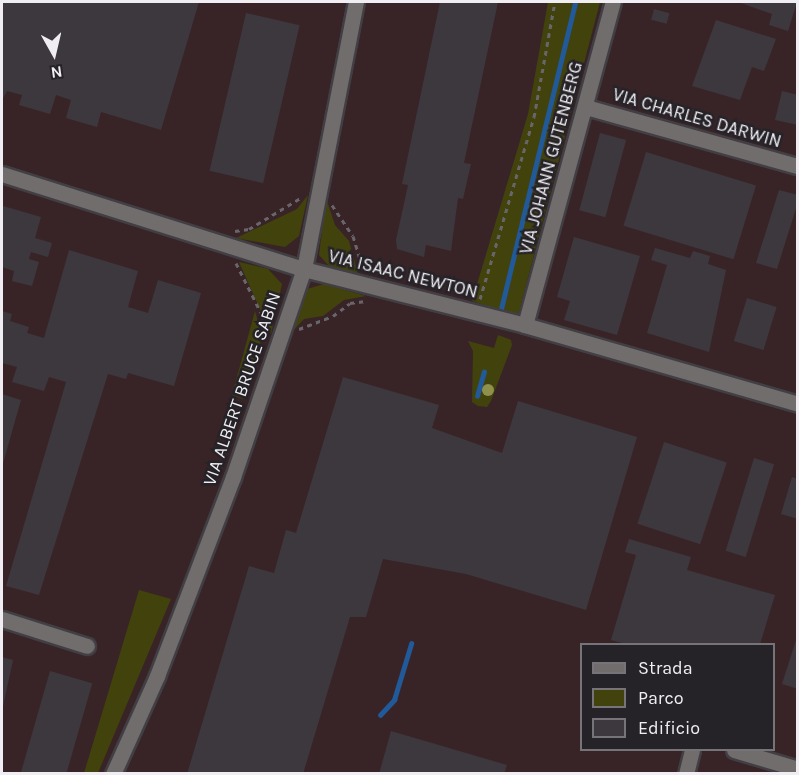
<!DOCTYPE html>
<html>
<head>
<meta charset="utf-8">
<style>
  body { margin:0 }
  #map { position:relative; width:799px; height:775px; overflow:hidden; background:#252228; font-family:Karla,sans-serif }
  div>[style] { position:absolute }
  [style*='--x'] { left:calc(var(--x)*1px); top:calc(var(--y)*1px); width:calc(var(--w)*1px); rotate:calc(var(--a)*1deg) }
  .industrial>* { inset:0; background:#382427 }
  .green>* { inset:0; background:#42420d }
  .stream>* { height:4.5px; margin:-2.25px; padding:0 2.25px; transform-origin:2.25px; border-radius:2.25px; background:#215999 }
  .building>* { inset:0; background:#3d383e; transform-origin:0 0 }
  .path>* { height:3px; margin-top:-1.5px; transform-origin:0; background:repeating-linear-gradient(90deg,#68656b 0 4.5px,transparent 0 9px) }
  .roads { filter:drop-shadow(2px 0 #413f44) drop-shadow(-2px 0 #413f44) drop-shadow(0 2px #413f44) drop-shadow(0 -2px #413f44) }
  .minor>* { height:15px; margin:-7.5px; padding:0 7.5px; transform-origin:7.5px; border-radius:7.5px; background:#716d6c }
  .trees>* { width:12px; height:12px; margin:-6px; border-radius:50%; background:#90904d }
  span { translate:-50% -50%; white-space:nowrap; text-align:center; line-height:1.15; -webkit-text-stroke:5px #252228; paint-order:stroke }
  .street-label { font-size:18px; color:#f0eef2 }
  .frame { position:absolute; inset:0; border:3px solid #f0eef2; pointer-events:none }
  .legend { position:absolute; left:580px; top:643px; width:195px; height:108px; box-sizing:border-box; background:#252228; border:2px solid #767479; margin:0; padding:8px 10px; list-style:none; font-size:18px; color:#f0eef2 }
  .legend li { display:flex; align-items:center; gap:12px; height:30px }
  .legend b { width:30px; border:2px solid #767479 }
  .north { position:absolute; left:24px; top:24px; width:60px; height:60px; -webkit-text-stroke:4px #252228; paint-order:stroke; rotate:172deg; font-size:16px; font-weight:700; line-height:24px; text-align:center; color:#f0eef2 }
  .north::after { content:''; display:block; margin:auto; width:21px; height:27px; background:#f0eef2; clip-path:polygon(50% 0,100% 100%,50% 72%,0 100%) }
</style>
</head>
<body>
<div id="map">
  <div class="industrial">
    <div style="clip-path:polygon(evenodd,2px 2px,797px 2px,797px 773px,2px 774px,2px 2px,582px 644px,774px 644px,774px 750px,582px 750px,582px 644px)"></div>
  </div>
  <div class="green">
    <div style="clip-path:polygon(548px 2px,600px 2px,518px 316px,472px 301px,528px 114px)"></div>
    <div style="clip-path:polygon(308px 195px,299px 236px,285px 247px,236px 238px,297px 209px)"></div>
    <div style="clip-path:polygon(326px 198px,335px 225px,349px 241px,358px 274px,331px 268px,319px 255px)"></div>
    <div style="clip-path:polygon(239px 262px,268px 269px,282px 284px,271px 334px)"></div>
    <div style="clip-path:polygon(324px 284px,366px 296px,344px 300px,323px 316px,304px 319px,290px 334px,307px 289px)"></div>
    <div style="clip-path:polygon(255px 311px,262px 337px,243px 399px,232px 395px)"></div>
    <div style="clip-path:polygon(498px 335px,511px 340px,512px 345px,491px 401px,487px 407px,478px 406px,472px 402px,473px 351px,468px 341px,494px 348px)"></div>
    <div style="clip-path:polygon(139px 590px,171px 599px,98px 773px,84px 773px)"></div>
  </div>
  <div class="stream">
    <div style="--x:501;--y:309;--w:316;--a:-76.4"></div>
    <div style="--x:477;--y:396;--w:25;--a:-74"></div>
    <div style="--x:380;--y:715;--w:21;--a:-47"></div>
    <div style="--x:394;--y:700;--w:59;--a:-73.1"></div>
  </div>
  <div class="building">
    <div style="clip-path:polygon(2px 2px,199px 2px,161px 130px,101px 112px,97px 127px,66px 118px,71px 100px,56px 95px,50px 114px,19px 105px,22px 95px,7px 91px,2px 100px)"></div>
    <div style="clip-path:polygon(440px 2px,498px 2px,464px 163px,471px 164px,463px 199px,458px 198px,451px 251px,426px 245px,424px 257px,397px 249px,396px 240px,408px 185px,402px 184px)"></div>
    <div style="clip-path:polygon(738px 2px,797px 2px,788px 31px,769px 25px,772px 14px)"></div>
    <div style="left:654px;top:9px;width:16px;height:11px;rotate:15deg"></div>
    <div style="left:246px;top:13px;width:55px;height:162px;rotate:13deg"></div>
    <div style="clip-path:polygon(716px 20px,776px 39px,764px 71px,752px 67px,740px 100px,692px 86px)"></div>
    <div style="clip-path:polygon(782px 91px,798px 95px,798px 125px,775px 120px)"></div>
    <div style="left:600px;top:133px;width:27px;height:80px;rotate:15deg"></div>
    <div style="left:646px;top:152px;width:115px;height:77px;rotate:17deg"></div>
    <div style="clip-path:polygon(779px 190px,798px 195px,798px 202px,777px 269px,756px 263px)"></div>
    <div style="clip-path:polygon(3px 206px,41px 217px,35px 238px,52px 243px,48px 257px,31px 252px,29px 259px,39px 262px,32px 286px,12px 281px,14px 271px,2px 267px)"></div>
    <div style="clip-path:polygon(574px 237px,640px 256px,617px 335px,564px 320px,570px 301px,557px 297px)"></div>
    <div style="clip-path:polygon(655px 248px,690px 258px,693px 251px,710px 256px,708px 264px,726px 270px,709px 352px,647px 333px,667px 265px,651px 260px)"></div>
    <div style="clip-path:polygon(69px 250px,138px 271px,128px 307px,148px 313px,158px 280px,201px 293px,174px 386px,128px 373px,126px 379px,108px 374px,39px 595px,6px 586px,66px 382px,49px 377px,44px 391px,12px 382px,17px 367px,2px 363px,2px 311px,12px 314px,10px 321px,29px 327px,27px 333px,44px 338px)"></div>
    <div style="left:747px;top:298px;width:31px;height:45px;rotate:17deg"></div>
    <div style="clip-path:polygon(343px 377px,439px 405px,432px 428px,502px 453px,518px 401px,637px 437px,586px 610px,466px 574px,383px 559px,366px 617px,350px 617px,303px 774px,187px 774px,249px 566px,274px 573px,286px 530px,296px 533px)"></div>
    <div style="clip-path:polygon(2px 394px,21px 400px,2px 467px)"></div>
    <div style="left:664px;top:442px;width:66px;height:86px;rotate:18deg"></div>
    <div style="left:754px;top:458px;width:21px;height:97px;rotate:17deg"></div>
    <div style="clip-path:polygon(792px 477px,798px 479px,798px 519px,781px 514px)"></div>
    <div style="clip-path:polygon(629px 539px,691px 557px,687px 570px,775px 595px,760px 644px,626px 644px,611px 640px,636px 555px,625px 552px)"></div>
    <div style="clip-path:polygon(797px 637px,798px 637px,798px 689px,782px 684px)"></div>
    <div style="clip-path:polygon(2px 657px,13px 660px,2px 711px)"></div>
    <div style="left:50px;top:671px;width:44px;height:107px;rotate:16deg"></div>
    <div style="clip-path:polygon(391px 731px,507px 765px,504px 774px,379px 774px)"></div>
  </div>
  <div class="path">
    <div style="--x:332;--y:205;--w:37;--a:56"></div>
    <div style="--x:353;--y:236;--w:34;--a:73"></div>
    <div style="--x:235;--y:231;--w:14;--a:-8"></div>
    <div style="--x:249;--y:229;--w:62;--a:-31.1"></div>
    <div style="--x:236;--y:263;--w:60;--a:63.4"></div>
    <div style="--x:263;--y:317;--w:16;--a:83"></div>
    <div style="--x:480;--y:299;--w:190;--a:-73.5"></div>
    <div style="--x:534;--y:117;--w:117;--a:-79.7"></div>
    <div style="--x:299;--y:329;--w:36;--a:-21"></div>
    <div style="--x:333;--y:316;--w:21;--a:-37"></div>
    <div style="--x:350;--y:303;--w:16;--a:-7"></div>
  </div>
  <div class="roads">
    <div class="minor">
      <div style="--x:586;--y:107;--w:220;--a:15.6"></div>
      <div style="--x:2;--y:174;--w:317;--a:17.5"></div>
      <div style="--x:304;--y:269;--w:228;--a:14.2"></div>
      <div style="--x:525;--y:325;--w:284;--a:16.1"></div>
      <div style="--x:525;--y:325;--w:335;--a:-74.8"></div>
      <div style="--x:2;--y:619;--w:89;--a:17.6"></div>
      <div style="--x:734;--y:750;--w:67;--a:16.5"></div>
      <div style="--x:113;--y:774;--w:107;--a:-65.8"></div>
      <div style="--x:157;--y:676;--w:213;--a:-69.1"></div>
      <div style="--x:233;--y:477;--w:220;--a:-71.2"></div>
      <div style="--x:304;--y:269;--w:272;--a:-79"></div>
      <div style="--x:686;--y:774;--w:25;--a:-76"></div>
    </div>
  </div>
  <div class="trees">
    <div style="left:488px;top:390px"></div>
  </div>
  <div class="street-label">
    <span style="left:697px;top:118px;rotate:16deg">VIA CHARLES DARWIN</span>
    <span style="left:551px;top:158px;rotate:-75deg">VIA JOHANN GUTENBERG</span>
    <span style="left:403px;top:274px;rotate:14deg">VIA ISAAC NEWTON</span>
    <span style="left:242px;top:389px;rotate:-71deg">VIA ALBERT BRUCE SABIN</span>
  </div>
  <div class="frame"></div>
  <ul class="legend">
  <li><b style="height:8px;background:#716d6c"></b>Strada</li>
  <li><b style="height:16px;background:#42420d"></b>Parco</li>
  <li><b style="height:16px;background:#3d383e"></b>Edificio</li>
  </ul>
  <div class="north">N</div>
</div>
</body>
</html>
